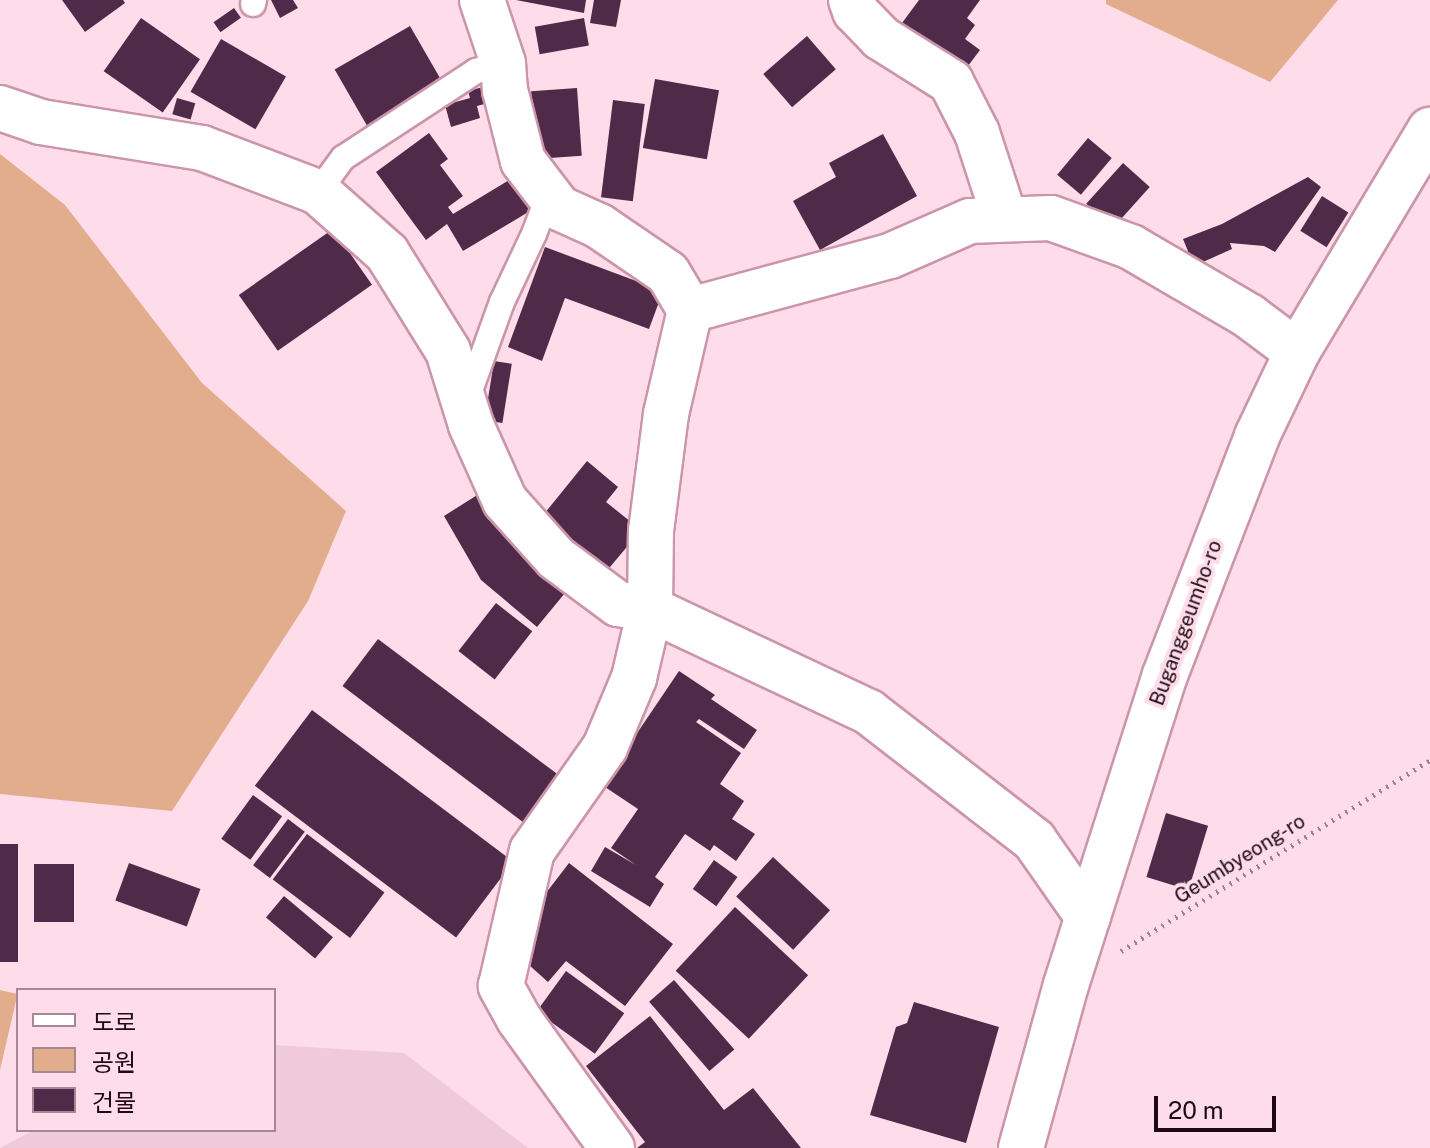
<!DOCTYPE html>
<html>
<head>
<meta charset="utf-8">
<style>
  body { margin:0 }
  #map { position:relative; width:1430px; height:1148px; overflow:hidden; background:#ffdce9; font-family:"Public Sans","Noto Sans KR",sans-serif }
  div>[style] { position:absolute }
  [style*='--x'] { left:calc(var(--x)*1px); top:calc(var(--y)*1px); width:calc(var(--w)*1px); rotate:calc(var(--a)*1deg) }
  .built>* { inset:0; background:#f0cad9 }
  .green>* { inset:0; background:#e1ad8c; transform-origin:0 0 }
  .building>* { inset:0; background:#4f2b49; transform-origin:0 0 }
  .path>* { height:5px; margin-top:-2.5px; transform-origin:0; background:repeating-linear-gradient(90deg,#9d818b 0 2px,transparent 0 8px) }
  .roads { filter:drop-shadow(2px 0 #cb95aa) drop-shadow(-2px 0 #cb95aa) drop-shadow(0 2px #cb95aa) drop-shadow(0 -2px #cb95aa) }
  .lane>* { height:24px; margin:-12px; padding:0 12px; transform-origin:12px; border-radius:12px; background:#fff }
  .street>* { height:44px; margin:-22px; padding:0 22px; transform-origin:22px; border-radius:22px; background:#fff }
  .secondary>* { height:44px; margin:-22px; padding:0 22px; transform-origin:22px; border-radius:22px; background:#fff }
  span { translate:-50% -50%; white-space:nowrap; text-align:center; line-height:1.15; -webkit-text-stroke:8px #ffdce9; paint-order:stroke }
  .street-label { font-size:20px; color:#1d0a12 }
  .legend { position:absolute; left:16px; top:988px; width:260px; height:144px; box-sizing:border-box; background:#ffdce9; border:2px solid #a58893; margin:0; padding:10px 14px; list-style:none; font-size:24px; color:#1d0a12 }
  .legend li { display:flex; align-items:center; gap:16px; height:40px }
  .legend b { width:40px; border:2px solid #a58893 }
  .scale { position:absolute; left:1154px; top:1096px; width:122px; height:36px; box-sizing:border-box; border:4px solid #1d0a12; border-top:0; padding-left:10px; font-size:24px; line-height:28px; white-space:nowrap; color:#1d0a12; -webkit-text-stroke:6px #ffdce9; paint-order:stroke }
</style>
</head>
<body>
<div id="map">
  <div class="built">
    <div style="clip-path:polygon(274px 1045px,404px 1053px,528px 1148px,0 1148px,34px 1130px,274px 1130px)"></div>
  </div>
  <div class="green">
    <div style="clip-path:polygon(1106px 0,1338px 0,1270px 82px,1106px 4px)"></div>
    <div style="clip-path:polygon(0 154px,65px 205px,202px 383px,346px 511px,308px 601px,172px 811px,0 794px)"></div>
    <div style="left:0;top:990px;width:18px;height:107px;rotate:13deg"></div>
  </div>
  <div class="building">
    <div style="clip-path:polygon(62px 0,123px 0,125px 3px,85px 32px)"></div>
    <div style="clip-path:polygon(271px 0,293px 0,298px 8px,280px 18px)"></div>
    <div style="clip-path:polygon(516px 0,586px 0,584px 13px)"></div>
    <div style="clip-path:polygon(594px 0,621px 0,616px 27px,590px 23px)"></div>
    <div style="clip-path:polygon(919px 0,980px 0,967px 18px,975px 25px,965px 39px,980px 50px,965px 70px,902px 23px)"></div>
    <div style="left:234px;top:8px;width:12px;height:25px;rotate:55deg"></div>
    <div style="left:141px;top:18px;width:72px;height:65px;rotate:35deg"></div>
    <div style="left:584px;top:18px;width:28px;height:50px;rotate:80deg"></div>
    <div style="left:410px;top:26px;width:66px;height:87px;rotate:60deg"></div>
    <div style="left:807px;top:36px;width:44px;height:58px;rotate:49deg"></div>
    <div style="left:221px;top:39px;width:75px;height:61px;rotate:30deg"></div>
    <div style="left:655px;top:79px;width:65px;height:70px;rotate:10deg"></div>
    <div style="clip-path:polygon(483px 87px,488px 103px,477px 106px,480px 118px,451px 127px,445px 105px,470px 98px,468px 91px)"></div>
    <div style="left:577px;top:88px;width:68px;height:46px;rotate:86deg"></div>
    <div style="left:177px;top:98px;width:19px;height:17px;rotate:16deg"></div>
    <div style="left:613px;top:100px;width:32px;height:98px;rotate:7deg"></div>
    <div style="clip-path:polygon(429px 133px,448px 159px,440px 165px,463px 196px,448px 207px,453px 214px,511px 179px,530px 211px,463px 251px,447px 224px,426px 240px,376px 172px)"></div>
    <div style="clip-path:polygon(883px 134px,917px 196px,820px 250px,793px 201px,836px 177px,829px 163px)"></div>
    <div style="left:1088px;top:138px;width:31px;height:48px;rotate:40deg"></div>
    <div style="left:1123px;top:163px;width:36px;height:55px;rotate:42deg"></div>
    <div style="clip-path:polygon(1308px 177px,1321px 187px,1275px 252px,1264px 246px,1230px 243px,1232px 249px,1194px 266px,1183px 239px,1222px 224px)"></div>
    <div style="left:1322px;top:196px;width:31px;height:41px;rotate:32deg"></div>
    <div style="left:333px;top:229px;width:68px;height:115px;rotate:55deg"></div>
    <div style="clip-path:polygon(545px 247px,663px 291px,649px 329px,565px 298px,542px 361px,508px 347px)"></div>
    <div style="left:494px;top:361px;width:18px;height:60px;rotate:9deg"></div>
    <div style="clip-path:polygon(587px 461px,618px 487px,606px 502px,641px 530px,605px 573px,540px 519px)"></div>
    <div style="clip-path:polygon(482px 492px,520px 554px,565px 593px,537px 627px,481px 580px,444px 516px)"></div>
    <div style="left:496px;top:603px;width:46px;height:61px;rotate:38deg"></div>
    <div style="left:378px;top:639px;width:227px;height:59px;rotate:37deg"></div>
    <div style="clip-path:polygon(679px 671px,715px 695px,711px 699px,757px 730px,744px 749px,699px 719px,696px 722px,741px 753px,720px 784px,744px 801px,732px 819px,755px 834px,736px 861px,714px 845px,710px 851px,685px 834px,655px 877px,664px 884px,650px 907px,591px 871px,605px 847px,636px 865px,611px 848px,638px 809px,602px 785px)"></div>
    <div style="left:312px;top:710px;width:252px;height:95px;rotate:37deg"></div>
    <div style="left:253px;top:795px;width:36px;height:54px;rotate:36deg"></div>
    <div style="left:1166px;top:813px;width:44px;height:67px;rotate:17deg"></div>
    <div style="left:288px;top:819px;width:21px;height:58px;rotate:37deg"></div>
    <div style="left:307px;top:834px;width:97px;height:57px;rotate:37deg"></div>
    <div style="left:0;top:844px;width:18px;height:118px"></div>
    <div style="left:773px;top:857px;width:78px;height:54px;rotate:43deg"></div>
    <div style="left:714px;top:860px;width:29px;height:36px;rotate:36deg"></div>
    <div style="left:129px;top:863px;width:76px;height:40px;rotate:20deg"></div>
    <div style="clip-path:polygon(569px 863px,673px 944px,625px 1006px,566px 961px,548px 982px,529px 965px,536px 906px)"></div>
    <div style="left:34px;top:864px;width:40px;height:58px"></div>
    <div style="left:284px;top:896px;width:64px;height:28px;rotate:40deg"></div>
    <div style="left:735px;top:907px;width:100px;height:87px;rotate:43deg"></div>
    <div style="left:566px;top:971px;width:72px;height:50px;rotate:36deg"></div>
    <div style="left:674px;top:980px;width:92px;height:33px;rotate:49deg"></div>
    <div style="clip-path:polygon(914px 1002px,999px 1027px,966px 1143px,870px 1115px,896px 1027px,907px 1023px)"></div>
    <div style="clip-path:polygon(650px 1016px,724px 1110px,753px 1088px,801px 1148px,637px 1148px,645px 1142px,586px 1066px)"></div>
  </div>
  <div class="path">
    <div style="--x:1121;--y:951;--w:363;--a:-31.7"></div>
  </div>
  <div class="roads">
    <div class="lane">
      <div style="--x:253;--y:4;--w:4;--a:-76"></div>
      <div style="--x:318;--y:192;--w:42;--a:-53.7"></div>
      <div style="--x:343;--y:158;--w:159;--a:-33.2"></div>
      <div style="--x:476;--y:71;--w:28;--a:-17"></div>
      <div style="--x:467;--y:399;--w:103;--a:-70.2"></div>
      <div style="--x:502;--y:302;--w:75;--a:-64.8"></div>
      <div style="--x:534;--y:234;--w:43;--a:-69.4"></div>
    </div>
    <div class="street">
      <div style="--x:482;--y:0;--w:66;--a:71.6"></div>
      <div style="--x:503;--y:63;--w:27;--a:86"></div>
      <div style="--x:505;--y:90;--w:73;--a:75.8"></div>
      <div style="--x:523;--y:161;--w:59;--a:52.5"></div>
      <div style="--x:559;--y:208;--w:44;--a:24.2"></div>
      <div style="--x:599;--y:226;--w:83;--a:34.3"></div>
      <div style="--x:668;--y:273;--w:43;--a:59.3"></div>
      <div style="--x:851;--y:0;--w:12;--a:70"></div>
      <div style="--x:855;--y:11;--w:37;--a:46"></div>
      <div style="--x:881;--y:38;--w:83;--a:32.2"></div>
      <div style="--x:951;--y:82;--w:57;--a:63"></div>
      <div style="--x:977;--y:133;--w:90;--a:72"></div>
      <div style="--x:0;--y:108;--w:43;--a:18.9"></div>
      <div style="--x:41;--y:122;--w:163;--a:9.2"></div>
      <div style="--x:202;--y:148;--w:124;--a:20.8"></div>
      <div style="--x:318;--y:192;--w:92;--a:41.5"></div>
      <div style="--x:387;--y:253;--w:115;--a:58.1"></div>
      <div style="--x:448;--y:351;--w:77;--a:72.7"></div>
      <div style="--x:471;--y:425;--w:83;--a:65.9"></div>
      <div style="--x:505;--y:501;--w:76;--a:48.2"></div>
      <div style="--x:556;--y:558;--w:77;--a:36.6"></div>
      <div style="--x:618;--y:604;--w:32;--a:9"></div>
      <div style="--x:650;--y:609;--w:242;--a:25.2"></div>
      <div style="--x:869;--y:712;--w:209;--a:37.8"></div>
      <div style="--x:1034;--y:840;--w:94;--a:55"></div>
      <div style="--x:612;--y:1148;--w:159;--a:-125.8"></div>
      <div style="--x:519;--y:1019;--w:38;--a:-119"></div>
      <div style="--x:501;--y:986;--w:139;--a:-77.1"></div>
      <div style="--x:532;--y:851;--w:127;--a:-54.9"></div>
      <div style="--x:605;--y:747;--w:75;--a:-67.2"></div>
      <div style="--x:634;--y:678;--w:71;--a:-76.9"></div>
      <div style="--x:650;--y:609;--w:78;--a:-89.3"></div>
      <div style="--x:651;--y:531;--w:118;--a:-82.7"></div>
      <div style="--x:666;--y:414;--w:107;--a:-77"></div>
      <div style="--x:690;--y:310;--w:207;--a:-15.1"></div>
      <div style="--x:890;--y:256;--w:87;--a:-23.6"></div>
      <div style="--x:970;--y:221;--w:81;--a:-2.1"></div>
      <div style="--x:1051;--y:218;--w:85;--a:19.9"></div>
      <div style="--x:1131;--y:247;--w:137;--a:30.3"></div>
      <div style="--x:1249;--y:316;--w:60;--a:36.9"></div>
    </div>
    <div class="secondary">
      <div style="--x:1021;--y:1148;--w:169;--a:-74.6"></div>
      <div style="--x:1066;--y:985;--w:325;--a:-72.3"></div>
      <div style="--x:1165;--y:675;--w:256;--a:-68.9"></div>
      <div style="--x:1257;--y:436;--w:93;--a:-64.5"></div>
      <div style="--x:1297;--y:352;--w:259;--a:-59.1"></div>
    </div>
  </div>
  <div class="street-label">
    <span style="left:1186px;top:623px;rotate:-70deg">Buganggeumho-ro</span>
    <span style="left:1240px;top:859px;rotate:-32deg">Geumbyeong-ro</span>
  </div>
  <ul class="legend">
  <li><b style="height:10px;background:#fff"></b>도로</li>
  <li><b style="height:22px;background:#e1ad8c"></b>공원</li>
  <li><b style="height:22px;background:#4f2b49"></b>건물</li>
  </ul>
  <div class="scale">20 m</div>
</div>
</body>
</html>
